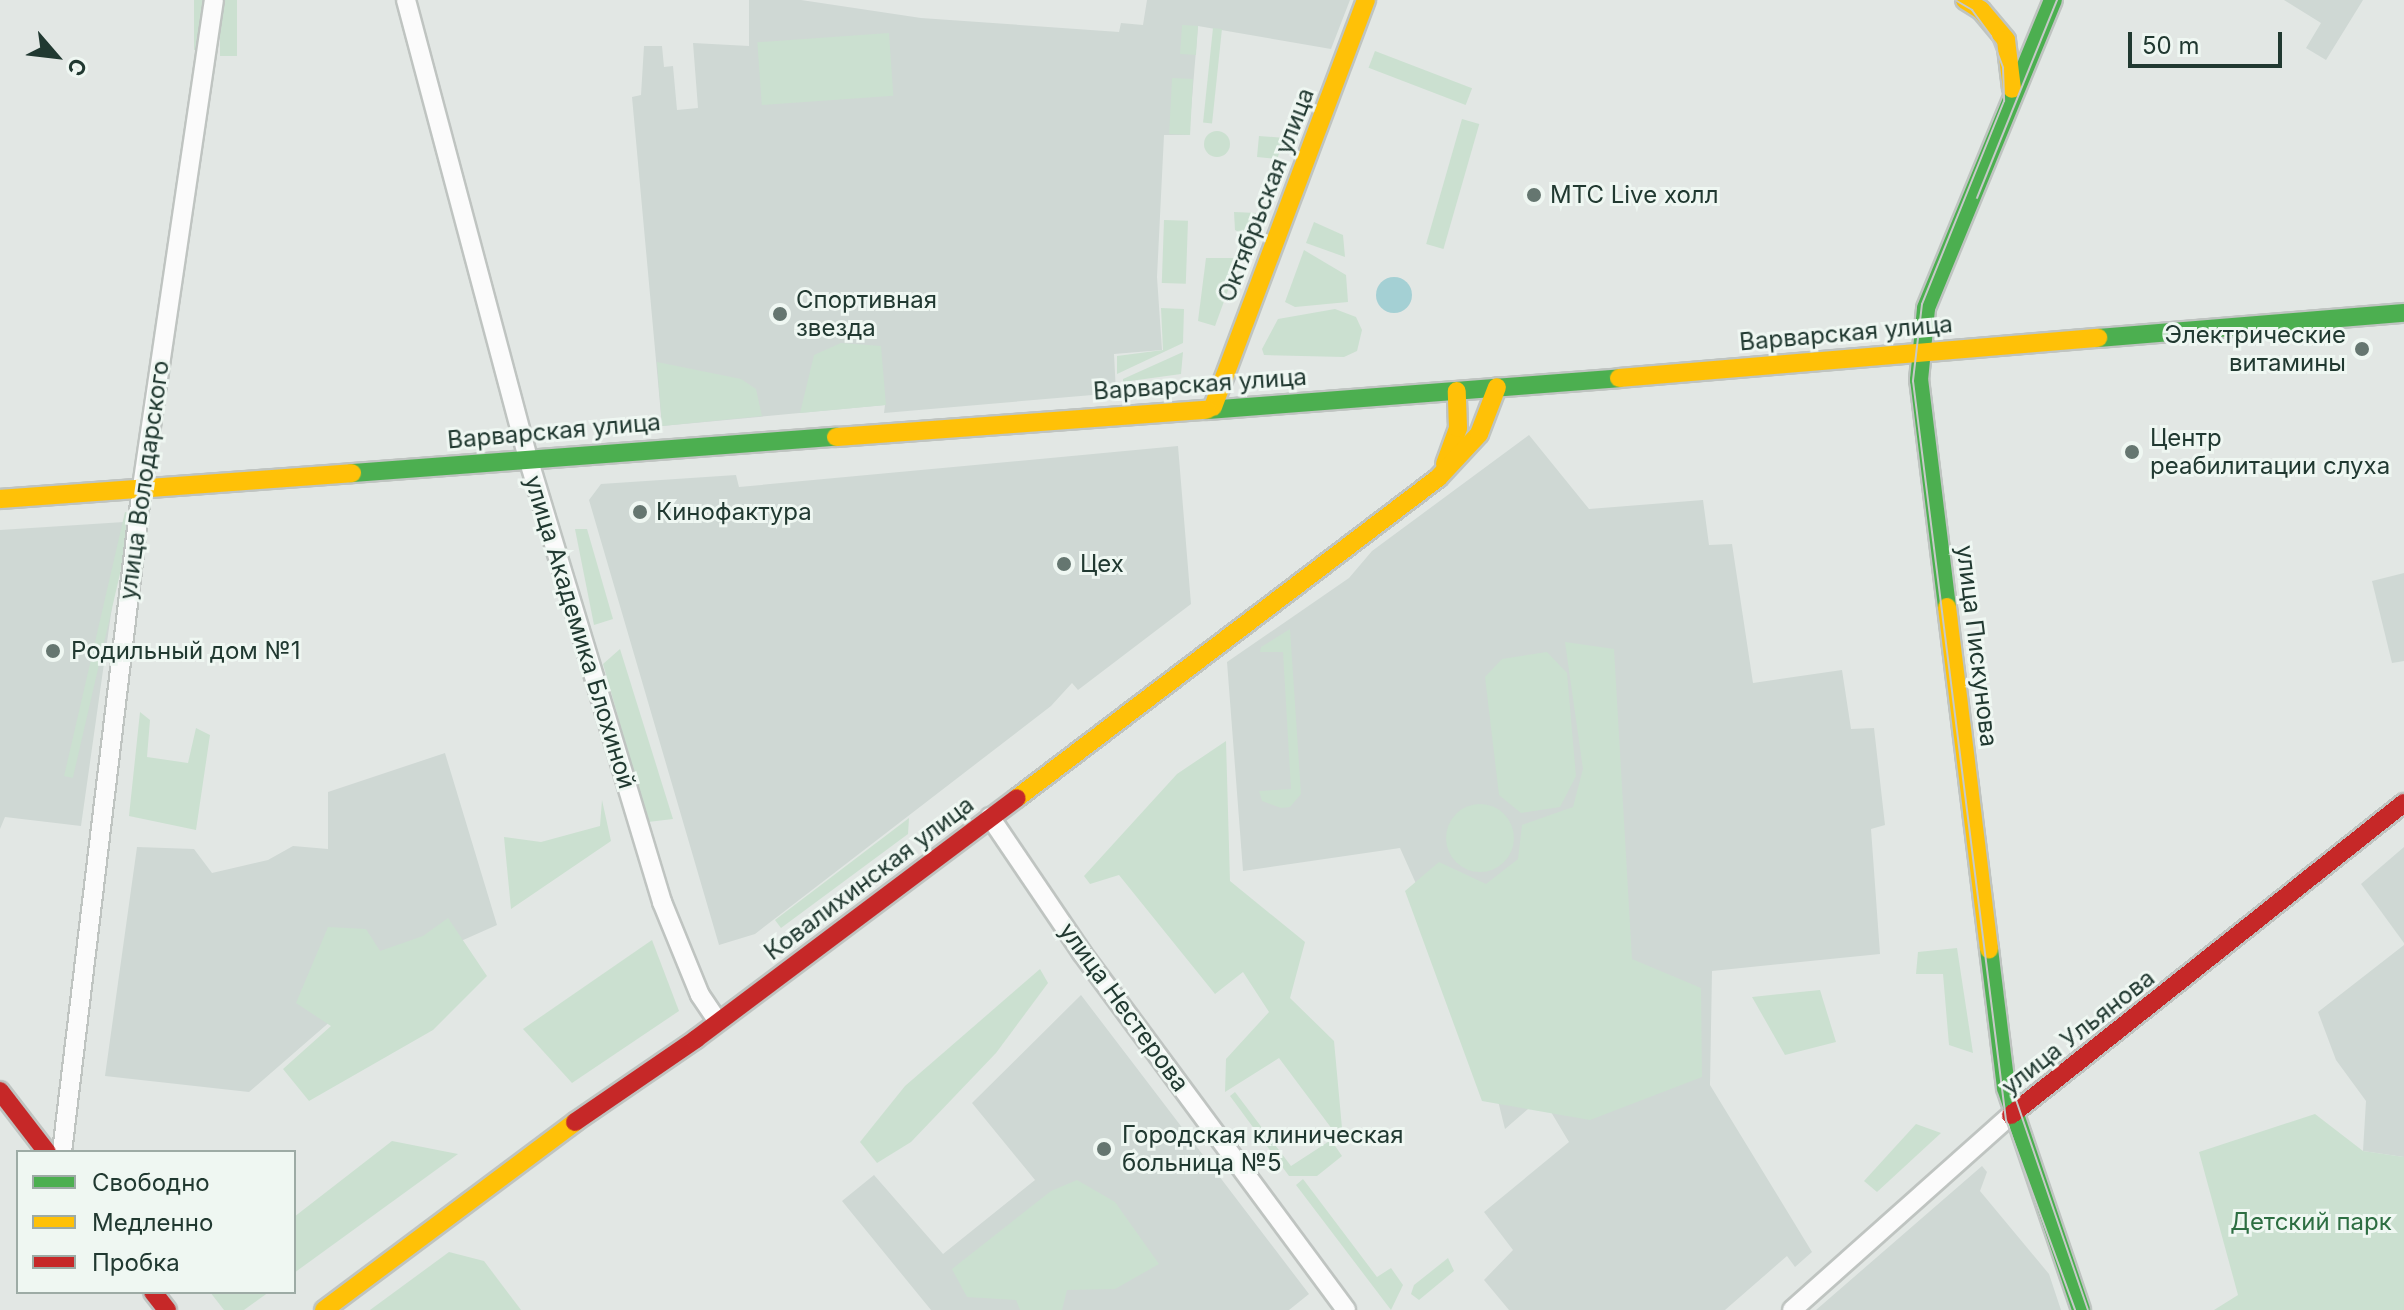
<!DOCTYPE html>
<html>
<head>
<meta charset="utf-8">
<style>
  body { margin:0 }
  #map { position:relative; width:2404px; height:1310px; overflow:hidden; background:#e2e7e4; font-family:Inter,sans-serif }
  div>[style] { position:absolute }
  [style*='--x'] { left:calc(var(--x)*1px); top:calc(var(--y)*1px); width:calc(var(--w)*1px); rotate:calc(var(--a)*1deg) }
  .built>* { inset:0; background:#cfd8d4 }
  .green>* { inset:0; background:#cbe0d0; transform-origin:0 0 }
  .round { border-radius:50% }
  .water>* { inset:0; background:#a4d0d4 }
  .roads { filter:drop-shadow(2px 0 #bfc4c1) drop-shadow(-2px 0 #bfc4c1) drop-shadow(0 2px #bfc4c1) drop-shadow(0 -2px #bfc4c1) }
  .street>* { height:18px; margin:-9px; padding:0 9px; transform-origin:9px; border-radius:9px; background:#fbfbfb }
  .fast>* { height:18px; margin:-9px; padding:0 9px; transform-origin:9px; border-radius:9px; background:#4caf50 }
  .slow>* { height:18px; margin:-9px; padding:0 9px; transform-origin:9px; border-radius:9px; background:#ffc107 }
  .jam>* { height:18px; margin:-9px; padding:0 9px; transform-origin:9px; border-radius:9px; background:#c62828 }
  .tram>* { height:2px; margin:-1px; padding:0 1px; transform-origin:1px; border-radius:1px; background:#c6c9c8 }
  .dots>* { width:22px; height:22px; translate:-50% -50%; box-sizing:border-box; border:4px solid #eff7f2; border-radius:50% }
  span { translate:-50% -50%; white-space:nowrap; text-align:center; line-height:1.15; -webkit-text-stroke:6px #eff7f2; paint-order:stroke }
  .street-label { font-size:24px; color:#213931 }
  .poi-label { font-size:24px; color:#213931 }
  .left { translate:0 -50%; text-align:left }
  .right { translate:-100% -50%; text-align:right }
  .park-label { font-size:24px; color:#2d6e42 }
  .legend { position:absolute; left:16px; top:1150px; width:280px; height:144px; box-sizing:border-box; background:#eff7f2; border:2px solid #9daba5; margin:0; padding:10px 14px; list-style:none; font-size:24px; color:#213931 }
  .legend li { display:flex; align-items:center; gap:16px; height:40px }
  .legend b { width:40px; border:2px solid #9daba5 }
  .north { position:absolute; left:16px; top:16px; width:80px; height:80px; -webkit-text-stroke:6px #eff7f2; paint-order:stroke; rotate:118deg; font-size:22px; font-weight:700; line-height:32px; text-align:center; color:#213931 }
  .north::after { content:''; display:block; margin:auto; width:28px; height:36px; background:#213931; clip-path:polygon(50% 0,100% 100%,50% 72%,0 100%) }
  .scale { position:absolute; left:2128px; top:32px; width:154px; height:36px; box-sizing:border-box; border:4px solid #213931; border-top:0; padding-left:10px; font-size:24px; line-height:28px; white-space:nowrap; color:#213931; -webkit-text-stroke:6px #eff7f2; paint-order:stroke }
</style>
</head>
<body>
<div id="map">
  <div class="built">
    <div style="clip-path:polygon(749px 0,801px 0,921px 18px,1119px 32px,1121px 23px,1143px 25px,1147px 0,1350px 0,1331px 49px,1198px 26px,1189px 135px,1164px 135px,1157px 277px,1162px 350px,1114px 354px,1116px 393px,884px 413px,885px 405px,662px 426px,632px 97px,641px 95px,644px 46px,662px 46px,664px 67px,673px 66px,677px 110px,698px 108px,693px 43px,749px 46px)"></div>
    <div style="clip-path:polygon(2284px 0,2363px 0,2326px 60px,2306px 48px,2321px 23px)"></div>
    <div style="clip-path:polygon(1529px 435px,1589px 509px,1703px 500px,1709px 545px,1732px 544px,1753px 683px,1842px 670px,1851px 729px,1874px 728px,1885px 825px,1871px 829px,1880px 954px,1712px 971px,1710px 1085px,1812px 1252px,1795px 1267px,1787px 1256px,1725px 1310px,1509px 1310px,1484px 1280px,1513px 1250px,1484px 1212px,1569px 1142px,1542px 1097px,1505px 1129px,1479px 1024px,1400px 848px,1243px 871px,1227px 662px,1349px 578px,1372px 551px)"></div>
    <div style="clip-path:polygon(1178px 446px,1191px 604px,1078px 690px,1072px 683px,1051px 706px,755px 934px,719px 945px,589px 500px,601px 484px,736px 475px,739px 487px)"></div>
    <div style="clip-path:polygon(124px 522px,81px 826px,5px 817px,0 829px,0 530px)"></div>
    <div style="clip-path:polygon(2404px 573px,2404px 661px,2392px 663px,2372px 581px)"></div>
    <div style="clip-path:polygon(445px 753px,497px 925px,339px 995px,340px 1013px,249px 1092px,105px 1076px,137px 847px,194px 849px,212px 873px,268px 860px,293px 846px,328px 849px,328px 792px)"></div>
    <div style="clip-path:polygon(2404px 847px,2404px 943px,2361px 884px)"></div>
    <div style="clip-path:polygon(2404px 945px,2404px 1157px,2363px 1151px,2366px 1101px,2336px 1060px,2318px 1012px)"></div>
    <div style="clip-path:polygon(1081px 995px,1309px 1294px,1289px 1310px,931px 1310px,842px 1201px,874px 1175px,943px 1254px,1035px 1180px,972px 1103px)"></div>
    <div style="clip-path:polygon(1982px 1166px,1987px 1172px,1980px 1191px,2049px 1274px,2061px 1310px,1816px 1310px)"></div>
  </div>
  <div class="green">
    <div style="left:194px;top:0;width:14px;height:50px"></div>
    <div style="left:220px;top:0;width:17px;height:56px"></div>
    <div style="left:1182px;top:25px;width:16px;height:29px;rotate:4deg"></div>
    <div style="left:1213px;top:28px;width:9px;height:95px;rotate:6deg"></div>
    <div style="left:889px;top:33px;width:63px;height:132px;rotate:86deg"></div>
    <div style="left:1375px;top:51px;width:104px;height:18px;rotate:21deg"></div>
    <div style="left:1172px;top:78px;width:21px;height:56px;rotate:3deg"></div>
    <div style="left:1462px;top:119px;width:18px;height:130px;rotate:16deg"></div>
    <div class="round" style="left:1204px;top:131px;width:26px;height:26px"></div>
    <div style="clip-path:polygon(1259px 136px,1285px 138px,1277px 159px,1257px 157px)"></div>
    <div style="clip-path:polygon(1234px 212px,1257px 213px,1248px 237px,1235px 230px)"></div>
    <div style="left:1164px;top:220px;width:24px;height:63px;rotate:2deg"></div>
    <div style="clip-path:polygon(1314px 222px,1343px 235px,1345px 257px,1306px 243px)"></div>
    <div style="clip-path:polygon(1304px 250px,1346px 275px,1348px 302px,1295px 307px,1285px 302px)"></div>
    <div style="clip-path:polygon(1206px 258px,1234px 258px,1238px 263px,1215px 326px,1198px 321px)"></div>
    <div style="clip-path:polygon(1161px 308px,1184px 309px,1183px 343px,1117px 374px,1117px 356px,1163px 350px)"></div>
    <div style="clip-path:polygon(1335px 309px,1356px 317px,1362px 330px,1357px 351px,1344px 357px,1264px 355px,1262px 349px,1278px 319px)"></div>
    <div style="clip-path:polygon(841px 343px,881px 346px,886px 405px,800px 413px,814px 355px)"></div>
    <div style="clip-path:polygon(1183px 352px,1181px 374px,1123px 382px,1123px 379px)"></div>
    <div style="clip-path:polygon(657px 362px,741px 379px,756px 389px,762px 416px,662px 426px)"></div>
    <div style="left:125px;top:512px;width:9px;height:271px;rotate:13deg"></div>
    <div style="clip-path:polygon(575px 529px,587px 529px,613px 619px,594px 625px)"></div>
    <div style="clip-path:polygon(1290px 629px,1301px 794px,1290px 807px,1281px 808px,1262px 801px,1259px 791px,1291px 789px,1283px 652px,1260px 652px,1261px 647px)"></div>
    <div style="clip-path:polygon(1565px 642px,1614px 649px,1632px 959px,1701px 988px,1702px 1077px,1590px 1120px,1482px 1101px,1405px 891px,1439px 862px,1486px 884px,1518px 859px,1522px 825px,1573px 807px,1583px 769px)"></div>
    <div style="clip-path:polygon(620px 649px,673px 819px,648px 822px,603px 664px)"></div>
    <div style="clip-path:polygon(1547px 652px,1567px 673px,1576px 776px,1560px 807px,1521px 813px,1499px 795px,1485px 677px,1502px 659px)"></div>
    <div style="clip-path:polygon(140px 712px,150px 720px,147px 757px,188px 763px,196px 728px,210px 735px,196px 830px,129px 816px)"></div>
    <div style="clip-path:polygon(1226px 741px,1230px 881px,1305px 942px,1290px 998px,1334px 1041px,1342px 1128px,1332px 1129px,1279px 1058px,1225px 1092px,1226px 1059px,1269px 1012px,1243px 972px,1215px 994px,1119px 875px,1090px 884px,1084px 876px,1177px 774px)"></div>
    <div style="clip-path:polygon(602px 800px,611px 841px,511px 909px,504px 837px,541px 842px,600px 826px)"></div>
    <div class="round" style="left:1446px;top:804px;width:68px;height:68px"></div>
    <div style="clip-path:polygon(909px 818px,908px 834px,781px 928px,775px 920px)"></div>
    <div style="clip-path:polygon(448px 918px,487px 976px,433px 1030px,309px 1101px,283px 1069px,331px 1026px,296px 1003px,328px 927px,366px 929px,380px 951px,423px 936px)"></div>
    <div style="clip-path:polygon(652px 940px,679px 1011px,572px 1083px,523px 1029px)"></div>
    <div style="clip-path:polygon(1957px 948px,1973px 1053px,1949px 1045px,1943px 974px,1916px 974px,1918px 952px)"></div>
    <div style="clip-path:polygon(1040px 969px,1048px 983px,996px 1053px,911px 1142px,877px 1163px,860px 1142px,905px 1086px)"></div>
    <div style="clip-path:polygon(1820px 990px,1836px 1042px,1785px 1055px,1752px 997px)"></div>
    <div style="clip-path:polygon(1235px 1092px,1291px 1166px,1331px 1140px,1342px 1156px,1317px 1176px,1289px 1176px,1230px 1096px)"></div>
    <div style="clip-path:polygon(2315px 1114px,2363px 1151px,2404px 1157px,2404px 1310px,2214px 1310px,2238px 1295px,2199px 1152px)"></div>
    <div style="clip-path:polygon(1916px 1124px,1941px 1133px,1877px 1192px,1864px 1181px)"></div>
    <div style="clip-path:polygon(392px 1141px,458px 1154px,294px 1273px,294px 1217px)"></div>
    <div style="clip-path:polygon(1303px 1179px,1377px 1277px,1391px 1268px,1403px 1285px,1391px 1310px,1296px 1185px)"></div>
    <div style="clip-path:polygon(1077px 1180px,1115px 1202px,1159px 1264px,1115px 1289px,1067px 1290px,1062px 1310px,1020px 1310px,1016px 1300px,967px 1297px,952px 1269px,1051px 1191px)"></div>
    <div style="clip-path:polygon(449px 1252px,484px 1261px,521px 1310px,370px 1310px)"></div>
    <div style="clip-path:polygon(1448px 1258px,1454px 1271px,1419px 1300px,1411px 1294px,1414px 1285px)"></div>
    <div style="clip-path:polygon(210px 1292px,269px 1292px,244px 1310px,224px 1310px)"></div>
  </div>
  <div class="water">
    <div class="round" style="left:1376px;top:277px;width:36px;height:36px"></div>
  </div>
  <div class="roads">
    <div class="street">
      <div style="--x:406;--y:0;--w:474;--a:75.1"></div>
      <div style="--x:528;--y:458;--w:464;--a:73.2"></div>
      <div style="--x:662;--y:902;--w:100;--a:67.8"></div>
      <div style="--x:700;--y:995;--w:32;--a:56"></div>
      <div style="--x:990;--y:817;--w:164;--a:55.9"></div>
      <div style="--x:1082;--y:953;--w:444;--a:53.5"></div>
      <div style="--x:62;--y:1152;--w:670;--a:-83.14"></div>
      <div style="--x:142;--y:487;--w:492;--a:-81.6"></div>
      <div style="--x:1792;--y:1310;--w:293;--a:-41.7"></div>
    </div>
    <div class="fast">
      <div style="--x:2098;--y:338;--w:307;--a:-4.7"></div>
      <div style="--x:1207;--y:410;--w:413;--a:-4.4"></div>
      <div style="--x:352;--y:473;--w:485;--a:-4.3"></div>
      <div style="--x:1947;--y:607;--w:229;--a:-97"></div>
      <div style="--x:1919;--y:380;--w:72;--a:-84.4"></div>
      <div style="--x:1926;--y:308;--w:333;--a:-67.6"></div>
      <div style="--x:1989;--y:949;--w:140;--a:83"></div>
      <div style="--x:2006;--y:1088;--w:234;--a:71.3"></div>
    </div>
    <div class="slow">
      <div style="--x:1965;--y:0;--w:19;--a:32"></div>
      <div style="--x:1981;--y:10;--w:39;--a:50"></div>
      <div style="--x:2006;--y:40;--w:49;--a:83"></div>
      <div style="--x:1619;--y:378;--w:481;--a:-4.8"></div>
      <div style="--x:1213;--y:407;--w:435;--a:-69.4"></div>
      <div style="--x:836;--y:437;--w:372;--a:-4.2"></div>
      <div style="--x:1445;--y:464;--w:38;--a:-70"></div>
      <div style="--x:1458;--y:428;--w:37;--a:-92"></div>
      <div style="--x:0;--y:499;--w:353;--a:-4.2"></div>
      <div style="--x:1947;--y:607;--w:345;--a:83"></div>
      <div style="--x:1017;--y:798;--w:529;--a:-37.24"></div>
      <div style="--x:1438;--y:478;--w:60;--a:-47"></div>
      <div style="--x:1479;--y:434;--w:50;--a:-69"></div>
      <div style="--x:324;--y:1310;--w:314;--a:-36.8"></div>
    </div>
    <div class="jam">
      <div style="--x:0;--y:1091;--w:77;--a:52.4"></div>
      <div style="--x:2011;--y:1115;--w:502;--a:-38.45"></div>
      <div style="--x:575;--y:1122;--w:147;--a:-34.4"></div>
      <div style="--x:696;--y:1039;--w:401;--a:-36.9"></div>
      <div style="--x:153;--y:1292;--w:23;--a:52"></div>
    </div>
  </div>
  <div class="tram">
    <div style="--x:1955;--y:0;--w:20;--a:30"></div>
    <div style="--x:1972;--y:10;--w:32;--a:54"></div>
    <div style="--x:1991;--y:36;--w:34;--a:69"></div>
    <div style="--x:2003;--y:68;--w:33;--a:88"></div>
    <div style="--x:2004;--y:101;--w:219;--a:112"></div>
    <div style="--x:1922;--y:304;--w:78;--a:96.7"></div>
    <div style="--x:1913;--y:381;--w:745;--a:82.83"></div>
    <div style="--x:2006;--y:1120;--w:202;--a:70"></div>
    <div style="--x:1977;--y:198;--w:214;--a:-68"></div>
    <div style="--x:2013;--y:1091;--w:231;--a:71.1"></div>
  </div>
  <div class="dots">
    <div style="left:1534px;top:195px;background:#657670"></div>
    <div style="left:780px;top:314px;background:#657670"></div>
    <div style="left:2362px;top:349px;background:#657670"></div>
    <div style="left:2132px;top:452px;background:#657670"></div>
    <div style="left:640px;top:512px;background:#657670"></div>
    <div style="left:1064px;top:564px;background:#657670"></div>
    <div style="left:53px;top:651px;background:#657670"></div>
    <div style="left:1104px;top:1149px;background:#657670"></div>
  </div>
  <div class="street-label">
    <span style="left:1266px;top:195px;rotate:-69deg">Октябрьская улица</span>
    <span style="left:1846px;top:333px;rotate:-5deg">Варварская улица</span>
    <span style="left:1200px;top:384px;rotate:-4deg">Варварская улица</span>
    <span style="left:554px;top:431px;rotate:-5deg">Варварская улица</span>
    <span style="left:144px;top:480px;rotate:-82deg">улица Володарского</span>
    <span style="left:580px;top:632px;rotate:73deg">улица Академика Блохиной</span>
    <span style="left:1977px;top:646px;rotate:83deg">улица Пискунова</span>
    <span style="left:869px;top:878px;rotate:-37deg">Ковалихинская улица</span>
    <span style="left:1124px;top:1007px;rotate:54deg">улица Нестерова</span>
    <span style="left:2078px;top:1032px;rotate:-38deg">улица Ульянова</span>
  </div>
  <div class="poi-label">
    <span class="left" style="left:1550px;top:195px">МТС Live холл</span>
    <span class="left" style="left:796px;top:314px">Спортивная<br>звезда</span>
    <span class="right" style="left:2346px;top:349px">Электрические<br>витамины</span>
    <span class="left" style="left:2150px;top:452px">Центр<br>реабилитации слуха</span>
    <span class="left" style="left:656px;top:512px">Кинофактура</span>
    <span class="left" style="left:1080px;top:564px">Цех</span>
    <span class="left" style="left:71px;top:651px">Родильный дом №1</span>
    <span class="left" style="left:1122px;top:1149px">Городская клиническая<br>больница №5</span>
  </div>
  <div class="park-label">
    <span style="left:2311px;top:1222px">Детский парк</span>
  </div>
  <ul class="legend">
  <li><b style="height:10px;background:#4caf50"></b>Свободно</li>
  <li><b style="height:10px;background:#ffc107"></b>Медленно</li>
  <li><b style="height:10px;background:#c62828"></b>Пробка</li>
  </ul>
  <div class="north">С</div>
  <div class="scale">50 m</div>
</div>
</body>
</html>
